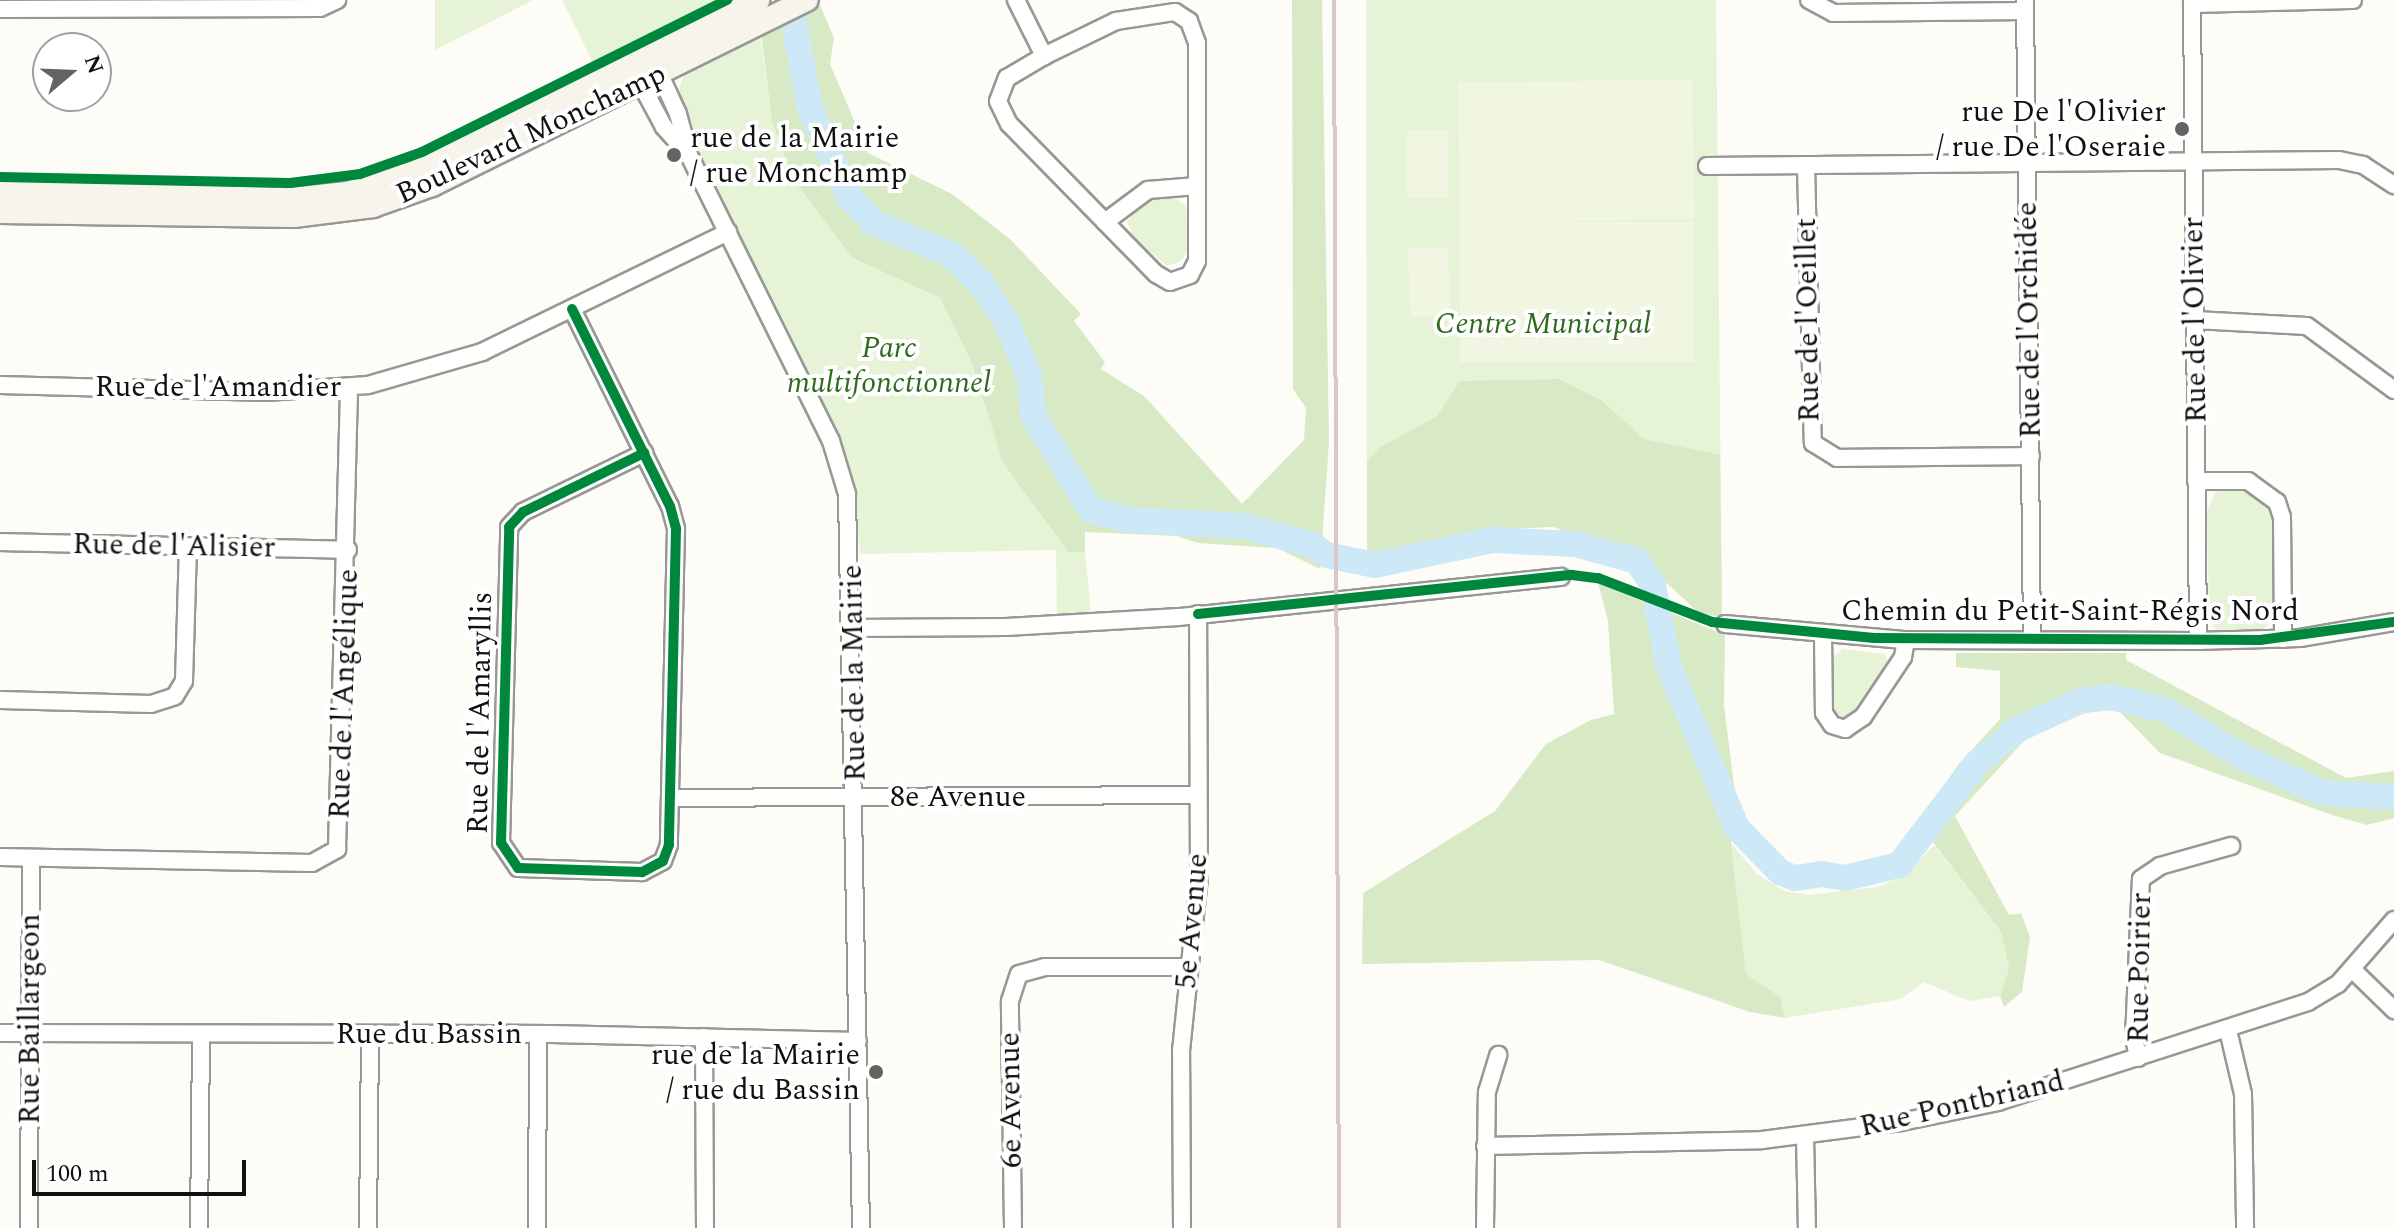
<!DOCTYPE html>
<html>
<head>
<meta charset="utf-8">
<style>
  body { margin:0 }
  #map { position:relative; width:2394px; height:1228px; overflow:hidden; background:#fdfcf7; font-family:Spectral,serif }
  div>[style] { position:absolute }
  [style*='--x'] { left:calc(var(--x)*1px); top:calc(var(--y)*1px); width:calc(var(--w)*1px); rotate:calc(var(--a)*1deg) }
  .green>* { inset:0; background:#e7f3d7 }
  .forest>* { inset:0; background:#d8eac5 }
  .pitch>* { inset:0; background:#f0f6e1; transform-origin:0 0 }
  .river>* { height:26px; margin:-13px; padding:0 13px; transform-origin:13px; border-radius:13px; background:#cde8f7 }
  .roads { filter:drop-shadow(2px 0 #979795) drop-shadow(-2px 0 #979795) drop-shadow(0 2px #979795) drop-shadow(0 -2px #979795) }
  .street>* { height:16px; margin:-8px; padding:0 8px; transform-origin:8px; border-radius:8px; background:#fffffe }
  .secondary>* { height:22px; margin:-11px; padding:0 11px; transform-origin:11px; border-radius:11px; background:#f6f4eb }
  .rail>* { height:4px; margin:-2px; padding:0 2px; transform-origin:2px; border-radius:2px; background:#d9c6c7 }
  .cycleway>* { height:10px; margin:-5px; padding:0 5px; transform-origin:5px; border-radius:5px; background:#00873e }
  .dots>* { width:22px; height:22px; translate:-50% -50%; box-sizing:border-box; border:4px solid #fff; border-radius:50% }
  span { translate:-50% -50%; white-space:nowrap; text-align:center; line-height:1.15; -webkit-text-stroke:8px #fff; paint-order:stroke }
  .poi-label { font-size:30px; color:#111 }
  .right { translate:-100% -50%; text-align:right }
  .left { translate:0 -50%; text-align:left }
  .street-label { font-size:30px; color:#111 }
  .park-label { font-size:30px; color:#2f6b1f; font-style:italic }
  .north { position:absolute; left:32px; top:32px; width:80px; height:80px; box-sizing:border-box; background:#fff; border:2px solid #a0a0a0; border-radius:50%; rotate:71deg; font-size:22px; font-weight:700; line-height:32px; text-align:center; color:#111 }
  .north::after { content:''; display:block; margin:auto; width:28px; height:36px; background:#646362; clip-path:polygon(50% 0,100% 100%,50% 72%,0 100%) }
  .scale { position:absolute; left:32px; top:1160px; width:214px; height:36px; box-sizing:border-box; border:4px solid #111; border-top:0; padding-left:10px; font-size:24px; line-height:28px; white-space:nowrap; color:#111; -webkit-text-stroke:6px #fff; paint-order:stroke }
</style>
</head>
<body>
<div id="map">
  <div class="green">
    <div style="clip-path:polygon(435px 0,533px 0,435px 50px)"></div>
    <div style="clip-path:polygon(562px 0,719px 0,593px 63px)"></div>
    <div style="clip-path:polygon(1366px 0,1716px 0,1722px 617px,1699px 613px,1638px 556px,1553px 527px,1499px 529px,1367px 556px)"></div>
    <div style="clip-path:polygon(760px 35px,772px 122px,793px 179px,917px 286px,940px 298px,971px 361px,1003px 463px,1068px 552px,1085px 552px,1091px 613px,1057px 615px,1056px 550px,860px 554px,855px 487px,842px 446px,695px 145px,679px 89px,685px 72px)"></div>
    <div style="clip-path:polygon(1172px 195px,1186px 206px,1188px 250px,1181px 261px,1167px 266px,1133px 237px,1127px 221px,1145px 201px)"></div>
    <div style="clip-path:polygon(2246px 489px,2268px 503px,2274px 518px,2275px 618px,2262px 631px,2225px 632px,2214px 628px,2209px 617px,2207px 512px,2215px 492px)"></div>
    <div style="clip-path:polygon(1843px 649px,1884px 654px,1889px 663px,1855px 715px,1844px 721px,1832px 712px,1830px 660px)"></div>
    <div style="clip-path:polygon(1731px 843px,1757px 874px,1784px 891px,1809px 895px,1878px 887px,1904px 876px,1934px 845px,2001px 932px,2009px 968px,2000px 996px,1969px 1001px,1924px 982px,1901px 999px,1785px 1018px,1779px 997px,1746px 974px)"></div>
  </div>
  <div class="forest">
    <div style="clip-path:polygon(1292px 0,1322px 0,1329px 443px,1320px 569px,1277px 548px,1198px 543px,1177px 536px,1085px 532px,1085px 552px,1068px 552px,1003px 463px,971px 361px,940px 298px,853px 258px,793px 179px,772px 122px,761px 34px,820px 5px,834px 38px,830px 64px,868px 153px,952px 194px,1010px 239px,1081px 314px,1074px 321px,1105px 362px,1101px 369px,1144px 396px,1242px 504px,1304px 440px,1306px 408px,1293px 389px)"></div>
    <div style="clip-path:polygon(1559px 379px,1601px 400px,1644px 439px,1720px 455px,1722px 617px,1699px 613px,1638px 556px,1553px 527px,1499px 529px,1367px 556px,1367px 461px,1379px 448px,1437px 416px,1460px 381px)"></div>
    <div style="clip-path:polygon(1598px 583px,1725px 635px,1724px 705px,1735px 792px,1731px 843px,1746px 974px,1780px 997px,1785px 1018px,1750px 1012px,1599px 960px,1362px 964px,1363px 893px,1495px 811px,1546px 744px,1591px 720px,1614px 714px,1608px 621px)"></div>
    <div style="clip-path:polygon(1956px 653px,2126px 653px,2126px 660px,2346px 778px,2394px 771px,2394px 818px,2367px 825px,2332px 815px,2160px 753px,2118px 710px,2081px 712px,2024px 741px,1955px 816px,2009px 915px,2021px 913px,2030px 937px,2022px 992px,2004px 1007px,2000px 996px,2009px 968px,2001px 932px,1919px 824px,1958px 765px,2000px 719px,2000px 671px,1956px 667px)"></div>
  </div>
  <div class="pitch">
    <div style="left:1692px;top:79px;width:140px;height:234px;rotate:89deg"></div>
    <div style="left:1448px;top:130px;width:68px;height:41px;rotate:90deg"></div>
    <div style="left:1694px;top:222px;width:140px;height:234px;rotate:90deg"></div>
    <div style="left:1448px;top:247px;width:68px;height:40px;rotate:88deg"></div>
  </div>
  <div class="river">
    <div style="--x:790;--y:0;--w:111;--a:79.6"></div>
    <div style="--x:810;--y:109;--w:100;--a:65.7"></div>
    <div style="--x:851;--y:200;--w:30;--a:46"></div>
    <div style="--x:872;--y:222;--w:87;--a:22.2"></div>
    <div style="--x:953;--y:255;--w:41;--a:45"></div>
    <div style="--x:982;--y:284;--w:44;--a:57"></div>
    <div style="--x:1006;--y:321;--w:59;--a:66.9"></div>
    <div style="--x:1029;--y:375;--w:41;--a:84.4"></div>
    <div style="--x:1033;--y:416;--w:112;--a:58.2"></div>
    <div style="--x:1092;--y:511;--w:39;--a:13"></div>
    <div style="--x:1130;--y:520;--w:114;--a:3"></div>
    <div style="--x:1244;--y:526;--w:72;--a:15.4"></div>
    <div style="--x:1313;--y:545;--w:16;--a:38"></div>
    <div style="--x:1326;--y:555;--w:50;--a:11.5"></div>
    <div style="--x:1375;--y:565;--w:121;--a:-12"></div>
    <div style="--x:1493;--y:540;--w:82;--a:2.8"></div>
    <div style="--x:1575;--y:544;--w:64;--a:15.3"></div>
    <div style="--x:1637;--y:561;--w:29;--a:56"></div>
    <div style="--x:1653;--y:585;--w:84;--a:79"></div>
    <div style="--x:1669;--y:667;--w:175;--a:67.1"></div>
    <div style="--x:1737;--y:828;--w:62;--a:45.7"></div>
    <div style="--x:1780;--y:872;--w:16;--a:22"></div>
    <div style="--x:1795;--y:878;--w:27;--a:-8"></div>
    <div style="--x:1822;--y:874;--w:23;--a:10"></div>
    <div style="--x:1845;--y:878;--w:56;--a:-13.5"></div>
    <div style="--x:1899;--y:865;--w:128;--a:-52.6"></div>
    <div style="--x:1977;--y:763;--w:53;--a:-39.7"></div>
    <div style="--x:2018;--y:729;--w:68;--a:-24.3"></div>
    <div style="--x:2080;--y:701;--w:30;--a:-8"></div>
    <div style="--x:2110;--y:697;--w:57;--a:13.1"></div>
    <div style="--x:2166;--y:710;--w:88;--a:31.5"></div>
    <div style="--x:2241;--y:756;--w:89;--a:24.6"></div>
    <div style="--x:2322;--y:793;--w:72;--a:3.2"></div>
  </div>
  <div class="roads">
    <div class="street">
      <div style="--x:1016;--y:0;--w:63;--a:63.4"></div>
      <div style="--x:1809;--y:0;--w:27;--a:28"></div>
      <div style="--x:1833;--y:13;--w:192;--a:-0.6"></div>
      <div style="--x:2025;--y:0;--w:640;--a:89.37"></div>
      <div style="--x:2192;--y:0;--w:641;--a:89.46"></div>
      <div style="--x:2192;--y:4;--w:161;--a:-1.4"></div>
      <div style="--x:0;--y:9;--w:320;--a:-0.2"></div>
      <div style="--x:320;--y:8;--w:19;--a:-25"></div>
      <div style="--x:1175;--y:12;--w:17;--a:33"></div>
      <div style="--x:1189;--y:21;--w:23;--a:70"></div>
      <div style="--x:1197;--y:43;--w:218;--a:90"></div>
      <div style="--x:1197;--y:261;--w:16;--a:117"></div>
      <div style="--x:1190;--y:275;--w:21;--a:161"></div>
      <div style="--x:1170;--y:282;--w:16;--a:-150"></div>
      <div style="--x:1156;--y:274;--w:210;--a:-134.4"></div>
      <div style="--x:1009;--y:124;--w:25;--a:-116"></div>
      <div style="--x:998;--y:101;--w:25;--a:-69"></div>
      <div style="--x:1007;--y:78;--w:43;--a:-30.7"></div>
      <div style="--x:1044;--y:56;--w:80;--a:-25.9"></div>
      <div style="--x:1116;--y:21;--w:60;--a:-8.7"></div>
      <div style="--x:656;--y:66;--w:53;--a:65.4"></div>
      <div style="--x:678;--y:114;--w:42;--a:75"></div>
      <div style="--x:689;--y:155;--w:319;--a:63.6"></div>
      <div style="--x:831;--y:441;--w:55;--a:73.2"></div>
      <div style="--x:847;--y:494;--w:734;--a:88.91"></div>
      <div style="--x:635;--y:73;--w:61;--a:61.8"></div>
      <div style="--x:664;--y:127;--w:36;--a:48"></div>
      <div style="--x:1806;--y:165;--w:278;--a:88.6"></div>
      <div style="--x:1813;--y:443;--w:28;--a:32"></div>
      <div style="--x:1837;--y:458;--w:194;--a:-0.6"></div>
      <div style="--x:1707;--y:166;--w:632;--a:-0.54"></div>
      <div style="--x:2339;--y:160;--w:25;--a:12"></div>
      <div style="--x:2363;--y:165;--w:37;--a:33"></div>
      <div style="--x:1105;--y:222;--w:54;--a:-36.7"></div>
      <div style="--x:1148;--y:190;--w:49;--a:-4.7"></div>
      <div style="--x:572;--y:309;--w:220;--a:63.6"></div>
      <div style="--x:670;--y:506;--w:24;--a:75"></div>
      <div style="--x:676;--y:529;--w:316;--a:91.3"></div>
      <div style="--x:669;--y:845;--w:17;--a:111"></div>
      <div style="--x:663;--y:861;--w:24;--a:152"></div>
      <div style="--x:642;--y:872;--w:124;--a:-178.2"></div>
      <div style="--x:518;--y:868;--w:30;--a:-124"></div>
      <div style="--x:501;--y:843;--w:316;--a:-88.5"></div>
      <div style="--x:509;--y:527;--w:21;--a:-47"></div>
      <div style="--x:523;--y:512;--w:135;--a:-26"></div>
      <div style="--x:2195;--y:320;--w:112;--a:3.1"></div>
      <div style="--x:2307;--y:326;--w:108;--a:36.3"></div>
      <div style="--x:0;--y:385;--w:267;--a:1.5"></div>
      <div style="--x:267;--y:392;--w:101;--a:-4"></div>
      <div style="--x:368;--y:385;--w:119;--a:-16.1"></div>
      <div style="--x:482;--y:352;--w:274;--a:-26"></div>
      <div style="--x:2196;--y:481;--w:52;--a:0"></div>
      <div style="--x:2248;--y:481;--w:36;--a:36"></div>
      <div style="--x:2277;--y:502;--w:16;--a:72"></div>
      <div style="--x:2282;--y:517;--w:122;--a:89.5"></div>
      <div style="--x:0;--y:542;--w:348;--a:1.3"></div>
      <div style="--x:1725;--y:624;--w:182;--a:5.1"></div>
      <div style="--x:1906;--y:640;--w:292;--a:0.2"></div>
      <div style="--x:2198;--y:641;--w:102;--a:-1.7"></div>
      <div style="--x:2300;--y:638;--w:95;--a:-9.7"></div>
      <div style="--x:853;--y:628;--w:153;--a:-0.4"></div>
      <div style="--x:1006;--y:627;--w:173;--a:-3.3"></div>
      <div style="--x:1179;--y:617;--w:384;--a:-6"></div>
      <div style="--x:1823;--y:634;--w:79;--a:89.3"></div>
      <div style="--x:1824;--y:713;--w:14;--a:56"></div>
      <div style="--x:1832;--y:725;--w:14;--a:17"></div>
      <div style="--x:1845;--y:729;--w:22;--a:-34"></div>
      <div style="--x:1863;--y:717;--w:72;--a:-56.3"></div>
      <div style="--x:1903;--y:657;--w:17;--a:-80"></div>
      <div style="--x:0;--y:700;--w:151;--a:1.5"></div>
      <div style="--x:151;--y:704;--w:25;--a:-18"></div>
      <div style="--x:175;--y:696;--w:17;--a:-59"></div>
      <div style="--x:184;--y:681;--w:134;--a:-88.3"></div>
      <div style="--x:670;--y:798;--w:528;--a:-0.33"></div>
      <div style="--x:0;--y:857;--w:312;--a:1.1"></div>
      <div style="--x:312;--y:863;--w:29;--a:-29"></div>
      <div style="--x:337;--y:849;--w:461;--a:-88.5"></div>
      <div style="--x:2352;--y:969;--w:59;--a:44.3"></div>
      <div style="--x:2228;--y:1030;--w:66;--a:76.8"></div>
      <div style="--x:2243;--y:1094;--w:134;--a:89.1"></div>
      <div style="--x:0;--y:1033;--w:551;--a:0.1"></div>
      <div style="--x:551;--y:1034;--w:307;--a:1.3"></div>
      <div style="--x:704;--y:1037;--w:191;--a:89.7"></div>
      <div style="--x:2138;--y:1058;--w:20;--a:-101"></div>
      <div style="--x:2134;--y:1038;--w:159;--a:-87.5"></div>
      <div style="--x:2141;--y:879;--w:23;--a:-34"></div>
      <div style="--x:2160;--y:866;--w:74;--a:-15.7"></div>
      <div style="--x:1805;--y:1136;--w:92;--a:88.8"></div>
      <div style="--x:1485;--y:1146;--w:277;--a:-1.2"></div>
      <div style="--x:1762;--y:1140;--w:140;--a:-7.4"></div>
      <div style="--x:1901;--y:1122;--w:99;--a:-11.7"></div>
      <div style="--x:1998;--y:1102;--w:326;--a:-17.9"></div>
      <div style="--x:2308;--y:1002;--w:35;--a:-31"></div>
      <div style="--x:2338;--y:984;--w:85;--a:-48.8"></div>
      <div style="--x:29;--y:1228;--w:370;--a:-89.7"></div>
      <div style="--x:199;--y:1228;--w:194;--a:-89.4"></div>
      <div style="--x:368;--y:1228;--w:193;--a:-89.4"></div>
      <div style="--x:537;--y:1228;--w:194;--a:-89.7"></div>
      <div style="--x:1013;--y:1228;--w:227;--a:-90.8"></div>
      <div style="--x:1010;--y:1001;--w:28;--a:-72"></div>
      <div style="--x:1019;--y:974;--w:27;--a:-15"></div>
      <div style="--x:1045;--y:967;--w:144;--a:0"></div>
      <div style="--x:1182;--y:1228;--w:177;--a:-90.3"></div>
      <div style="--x:1181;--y:1051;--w:174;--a:-84.1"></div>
      <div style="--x:1199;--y:878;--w:264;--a:-90.2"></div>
      <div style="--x:1485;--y:1228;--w:136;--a:-89.2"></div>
      <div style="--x:1487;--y:1092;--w:39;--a:-73"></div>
    </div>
    <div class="secondary">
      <div style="--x:0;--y:191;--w:291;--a:1.6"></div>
      <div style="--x:291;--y:199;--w:56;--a:-6.1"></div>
      <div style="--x:347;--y:193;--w:71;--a:-17.2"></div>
      <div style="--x:415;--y:172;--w:384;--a:-26.6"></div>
      <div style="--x:0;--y:212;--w:294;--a:0.8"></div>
      <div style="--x:294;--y:216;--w:80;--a:-7.2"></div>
      <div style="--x:373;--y:206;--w:63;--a:-19.6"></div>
      <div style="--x:432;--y:185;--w:418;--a:-26.3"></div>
    </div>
  </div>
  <div class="rail">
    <div style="--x:1334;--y:0;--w:1228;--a:89.77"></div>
  </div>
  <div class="cycleway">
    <div style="--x:0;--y:177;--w:290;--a:1.2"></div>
    <div style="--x:290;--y:183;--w:71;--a:-7.3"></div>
    <div style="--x:360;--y:174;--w:66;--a:-19.5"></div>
    <div style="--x:422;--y:152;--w:341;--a:-26.5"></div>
    <div style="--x:572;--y:309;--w:220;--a:63.6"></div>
    <div style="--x:670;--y:506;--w:24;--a:75"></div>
    <div style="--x:676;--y:529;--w:316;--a:91.3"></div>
    <div style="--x:669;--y:845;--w:17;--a:111"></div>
    <div style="--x:663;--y:861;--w:24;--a:152"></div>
    <div style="--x:642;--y:872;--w:124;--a:-178.2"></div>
    <div style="--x:518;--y:868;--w:30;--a:-124"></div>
    <div style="--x:501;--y:843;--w:316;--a:-88.5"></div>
    <div style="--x:509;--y:527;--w:21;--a:-47"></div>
    <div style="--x:523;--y:512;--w:135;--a:-26"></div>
    <div style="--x:1198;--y:614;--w:376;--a:-6"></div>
    <div style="--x:1572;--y:575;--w:26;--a:7"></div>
    <div style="--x:1598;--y:578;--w:122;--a:21.1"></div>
    <div style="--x:1712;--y:622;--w:163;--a:5.6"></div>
    <div style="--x:1874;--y:638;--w:386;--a:0.3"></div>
    <div style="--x:2260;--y:640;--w:135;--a:-7.7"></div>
  </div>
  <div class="dots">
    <div style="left:2182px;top:129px;background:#646362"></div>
    <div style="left:674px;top:155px;background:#646362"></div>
    <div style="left:876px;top:1072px;background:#646362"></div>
  </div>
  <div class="poi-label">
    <span class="right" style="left:2166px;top:129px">rue De l'Olivier<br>/ rue De l'Oseraie</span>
    <span class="left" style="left:690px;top:155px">rue de la Mairie<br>/ rue Monchamp</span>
    <span class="right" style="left:860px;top:1072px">rue de la Mairie<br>/ rue du Bassin</span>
  </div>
  <div class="street-label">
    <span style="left:531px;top:134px;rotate:-25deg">Boulevard Monchamp</span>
    <span style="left:1808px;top:320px;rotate:-91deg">Rue de l'Oeillet</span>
    <span style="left:2029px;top:320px;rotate:-91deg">Rue de l'Orchidée</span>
    <span style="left:2195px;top:320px;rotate:-91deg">Rue de l'Olivier</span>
    <span style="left:218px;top:387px">Rue de l'Amandier</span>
    <span style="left:174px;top:546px;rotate:1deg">Rue de l'Alisier</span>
    <span style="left:2070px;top:611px">Chemin du Petit-Saint-Régis Nord</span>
    <span style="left:854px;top:673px;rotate:-91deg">Rue de la Mairie</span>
    <span style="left:344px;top:694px;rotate:-88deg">Rue de l'Angélique</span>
    <span style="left:480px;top:713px;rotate:-89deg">Rue de l'Amaryllis</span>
    <span style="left:958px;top:797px">8e Avenue</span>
    <span style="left:1192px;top:921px;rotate:-85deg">5e Avenue</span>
    <span style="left:2140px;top:968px;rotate:-89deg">Rue Poirier</span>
    <span style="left:30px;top:1019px;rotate:-90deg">Rue Baillargeon</span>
    <span style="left:429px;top:1034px">Rue du Bassin</span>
    <span style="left:1011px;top:1100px;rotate:-91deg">6e Avenue</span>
    <span style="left:1962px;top:1104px;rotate:-13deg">Rue Pontbriand</span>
  </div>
  <div class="park-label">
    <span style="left:1543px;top:324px">Centre Municipal</span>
    <span style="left:889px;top:365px">Parc<br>multifonctionnel</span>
  </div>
  <div class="north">N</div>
  <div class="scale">100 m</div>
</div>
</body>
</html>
